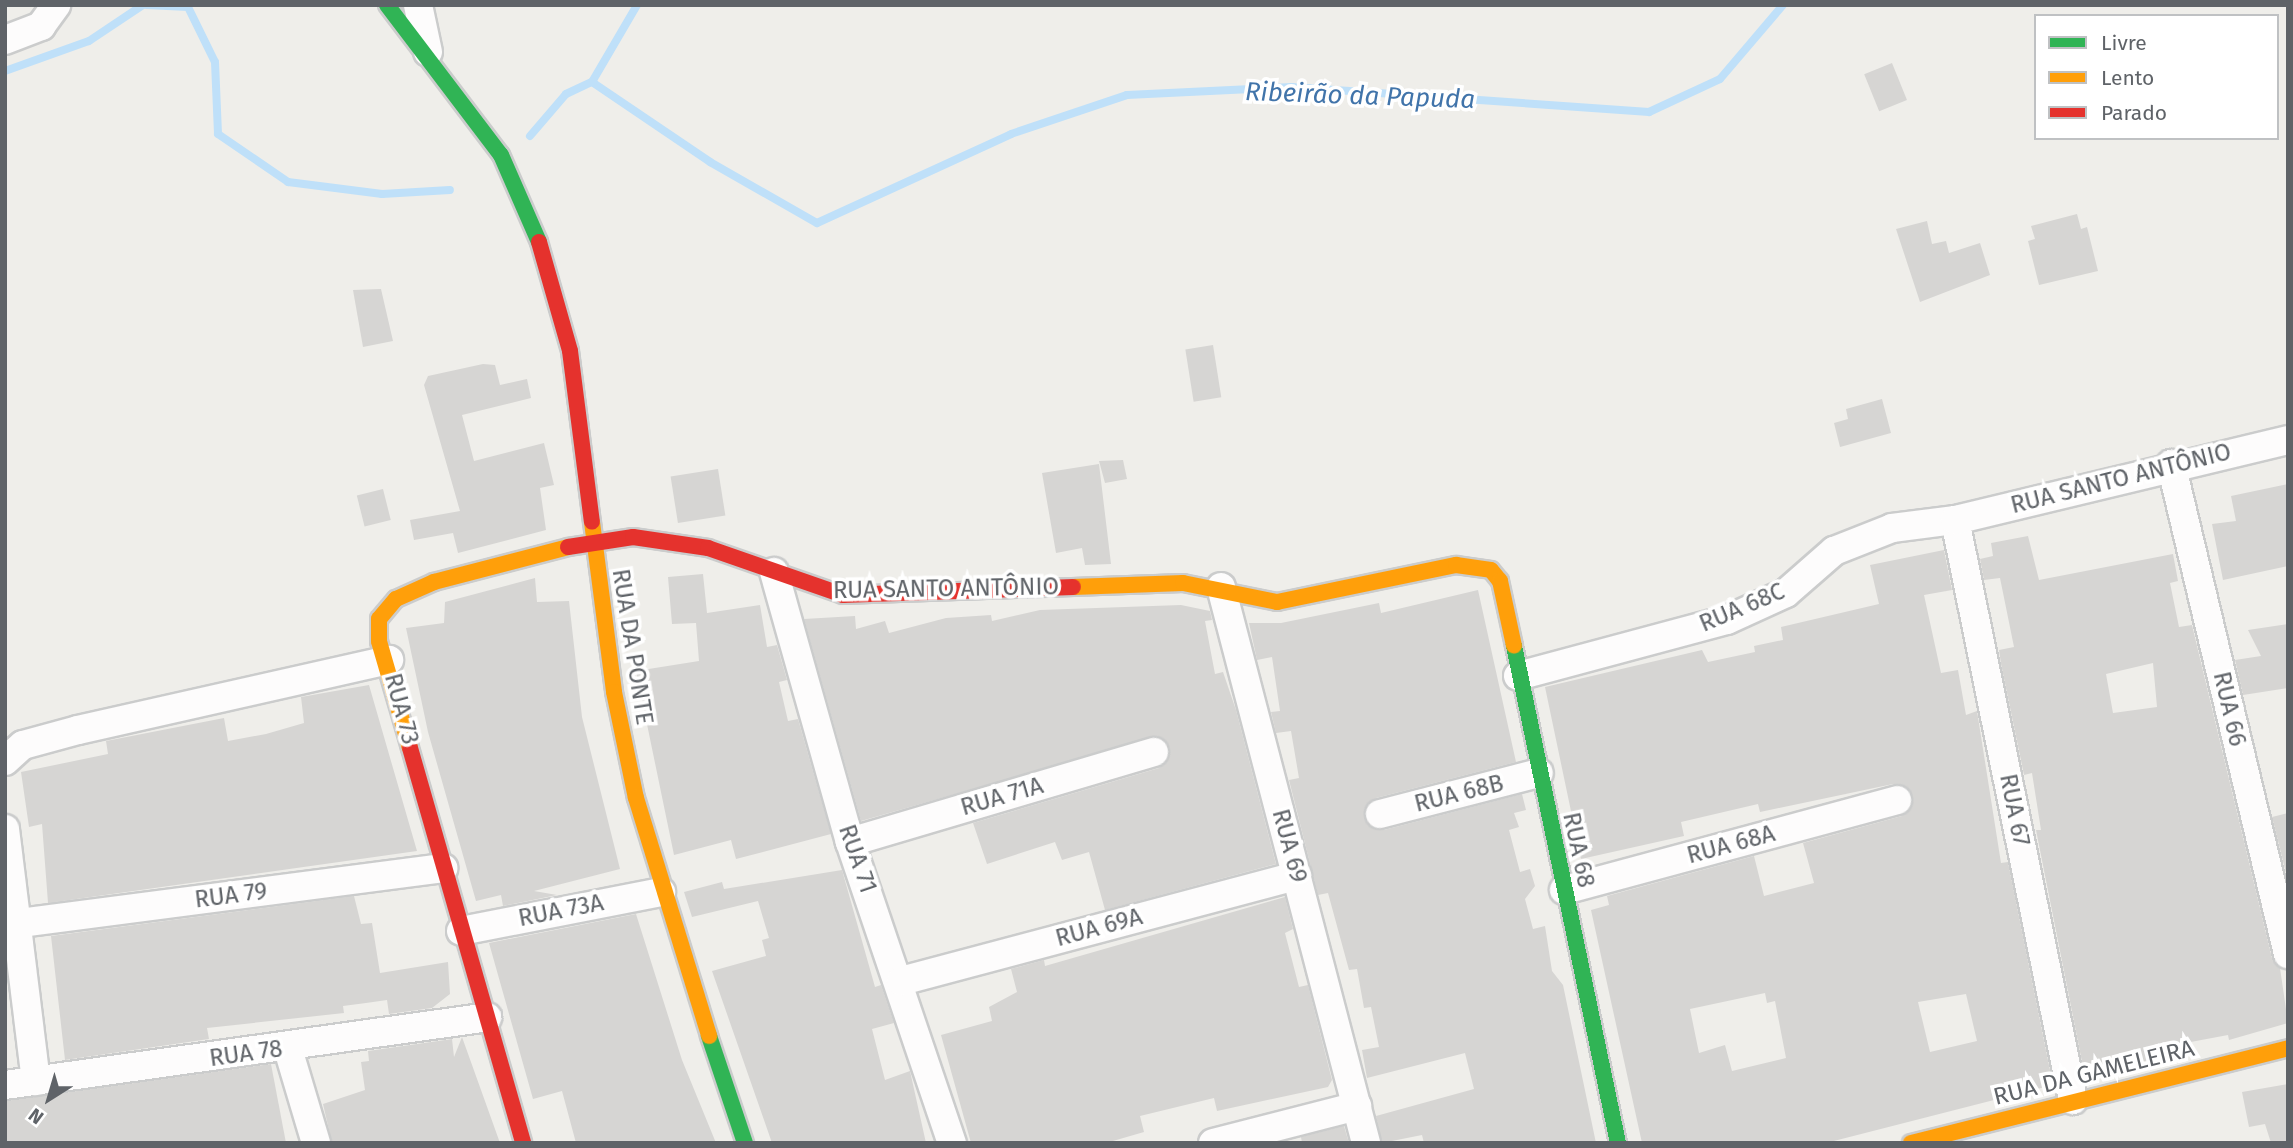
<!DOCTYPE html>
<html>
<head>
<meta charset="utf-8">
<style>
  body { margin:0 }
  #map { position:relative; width:2293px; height:1148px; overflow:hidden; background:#efeeea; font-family:"Fira Sans",sans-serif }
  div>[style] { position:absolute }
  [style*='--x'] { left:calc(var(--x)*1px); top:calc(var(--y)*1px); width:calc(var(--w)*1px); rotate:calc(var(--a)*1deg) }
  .stream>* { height:8px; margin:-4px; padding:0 4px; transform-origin:4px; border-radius:4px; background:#bfe0f9 }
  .building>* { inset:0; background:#d6d5d3; transform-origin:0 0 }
  .roads { filter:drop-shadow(2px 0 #cbcccc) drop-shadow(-2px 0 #cbcccc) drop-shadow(0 2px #cbcccc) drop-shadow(0 -2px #cbcccc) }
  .street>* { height:28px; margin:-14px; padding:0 14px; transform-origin:14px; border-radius:14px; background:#fdfcfc }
  .fast>* { height:16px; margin:-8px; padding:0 8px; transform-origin:8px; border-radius:8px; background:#30b455 }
  .slow>* { height:16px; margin:-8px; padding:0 8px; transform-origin:8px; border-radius:8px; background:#ff9f0a }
  .jam>* { height:16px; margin:-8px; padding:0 8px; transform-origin:8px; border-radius:8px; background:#e5322d }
  span { translate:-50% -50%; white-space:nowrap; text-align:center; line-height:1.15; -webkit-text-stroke:7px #fff; paint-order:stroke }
  .street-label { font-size:24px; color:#5f6368 }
  .water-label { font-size:26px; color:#4174aa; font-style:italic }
  .frame { position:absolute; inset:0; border:7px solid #5f6368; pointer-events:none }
  .legend { position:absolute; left:2034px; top:14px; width:245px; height:126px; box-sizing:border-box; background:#fff; border:2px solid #bfc1c3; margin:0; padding:9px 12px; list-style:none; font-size:21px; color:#5f6368 }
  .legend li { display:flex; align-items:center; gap:14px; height:35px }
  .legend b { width:35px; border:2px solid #bfc1c3 }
  .north { position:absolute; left:14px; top:1064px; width:70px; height:70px; -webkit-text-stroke:5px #fff; paint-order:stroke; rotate:217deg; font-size:19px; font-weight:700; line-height:28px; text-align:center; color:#5f6368 }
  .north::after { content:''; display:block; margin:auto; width:24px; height:32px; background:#5f6368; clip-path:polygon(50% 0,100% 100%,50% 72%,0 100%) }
</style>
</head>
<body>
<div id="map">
  <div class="stream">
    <div style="--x:146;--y:5;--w:42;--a:2.7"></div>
    <div style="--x:188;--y:7;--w:61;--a:63.9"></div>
    <div style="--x:215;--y:62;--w:72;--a:87.6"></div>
    <div style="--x:218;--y:134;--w:85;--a:34.4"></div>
    <div style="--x:288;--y:182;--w:95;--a:7.3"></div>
    <div style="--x:382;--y:194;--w:68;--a:-3.4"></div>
    <div style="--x:5;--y:71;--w:89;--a:-19.7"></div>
    <div style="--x:89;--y:41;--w:65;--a:-33.7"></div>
    <div style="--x:592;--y:82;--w:143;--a:34.1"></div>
    <div style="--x:710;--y:162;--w:123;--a:29.7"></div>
    <div style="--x:817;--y:223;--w:213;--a:-24.6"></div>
    <div style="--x:1011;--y:134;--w:122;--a:-18.6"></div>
    <div style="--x:1127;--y:95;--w:165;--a:-2.8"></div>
    <div style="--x:1292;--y:87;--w:358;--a:4"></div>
    <div style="--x:1649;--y:112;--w:78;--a:-24.9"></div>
    <div style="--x:1720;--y:79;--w:97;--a:-49.6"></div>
    <div style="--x:530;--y:136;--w:55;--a:-49.4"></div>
    <div style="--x:566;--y:94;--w:29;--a:-25"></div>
    <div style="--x:592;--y:82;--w:89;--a:-59.7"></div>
  </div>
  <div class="building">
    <div style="left:1892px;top:63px;width:40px;height:30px;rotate:68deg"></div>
    <div style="clip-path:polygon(2077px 214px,2081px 229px,2087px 227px,2098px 271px,2039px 285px,2028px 241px,2035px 239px,2031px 226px)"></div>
    <div style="clip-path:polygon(1927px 221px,1932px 244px,1946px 241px,1949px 253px,1980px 243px,1990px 275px,1920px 302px,1896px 229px)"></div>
    <div style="clip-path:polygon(381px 289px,393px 341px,363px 347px,353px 290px)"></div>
    <div style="left:1213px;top:345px;width:53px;height:28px;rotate:81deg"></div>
    <div style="clip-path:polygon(483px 364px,495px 365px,500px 385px,527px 379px,531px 398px,462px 415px,474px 461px,544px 443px,554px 485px,540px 488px,546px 530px,458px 553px,453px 533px,414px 540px,410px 520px,460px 511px,424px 385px,428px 376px)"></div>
    <div style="clip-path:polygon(1882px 399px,1891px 433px,1840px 447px,1834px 423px,1848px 419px,1846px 409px)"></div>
    <div style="clip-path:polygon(1123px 460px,1127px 479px,1105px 483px,1099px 461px)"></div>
    <div style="clip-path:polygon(1099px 464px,1111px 564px,1085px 565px,1082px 548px,1056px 553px,1042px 473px)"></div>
    <div style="left:718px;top:469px;width:47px;height:48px;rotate:81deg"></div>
    <div style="clip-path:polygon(2288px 484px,2288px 566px,2223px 580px,2212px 524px,2236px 521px,2231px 496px)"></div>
    <div style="left:383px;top:489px;width:32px;height:27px;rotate:76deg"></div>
    <div style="clip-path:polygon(evenodd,2028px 536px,2039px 580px,2173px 554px,2178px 581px,2170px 583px,2179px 627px,2192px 625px,2272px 958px,2280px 968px,2288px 1023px,2229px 1040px,2228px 1035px,2148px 1050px,2150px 1060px,2084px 1072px,2036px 830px,2041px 830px,2032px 773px,2024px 775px,2001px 664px,1999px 650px,2014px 647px,2000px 578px,1984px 580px,1980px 559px,1993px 556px,1991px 543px,2028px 536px,2153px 663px,2157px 707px,2113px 713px,2106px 674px,2153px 663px)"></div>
    <div style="clip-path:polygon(evenodd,1944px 550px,1952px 590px,1924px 595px,1941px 673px,1958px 670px,1966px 715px,1977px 711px,2001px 863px,2008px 862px,2053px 1085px,1826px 1143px,1642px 1143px,1591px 910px,1609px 905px,1607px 896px,1754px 856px,1764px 896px,1814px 883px,1803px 843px,1902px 816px,1913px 796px,1893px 784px,1760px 812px,1758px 804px,1681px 822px,1684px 836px,1581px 859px,1545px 687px,1702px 650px,1708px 662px,1755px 652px,1754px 646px,1783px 640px,1781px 627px,1879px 604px,1870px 565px,1944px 550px,1765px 993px,1767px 1003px,1775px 1001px,1786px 1058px,1732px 1071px,1725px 1045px,1699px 1053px,1690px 1009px,1765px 993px,1944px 550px,1966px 994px,1977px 1041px,1930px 1052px,1918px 1002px,1966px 994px)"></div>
    <div style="clip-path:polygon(703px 574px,707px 613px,760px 605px,767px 647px,777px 645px,787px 680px,779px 682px,788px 721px,798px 719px,831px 834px,736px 859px,731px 840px,674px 855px,636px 671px,699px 661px,696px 623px,672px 624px,668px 577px)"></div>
    <div style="clip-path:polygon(535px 578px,537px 602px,569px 601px,582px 717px,620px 869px,534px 891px,557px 895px,503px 906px,501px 895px,476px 901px,428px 732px,406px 628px,444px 623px,445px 602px)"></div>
    <div style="clip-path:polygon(1478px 590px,1516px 762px,1376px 798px,1364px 817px,1384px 830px,1522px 794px,1526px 810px,1514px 813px,1519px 827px,1509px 830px,1520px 872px,1530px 869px,1535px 886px,1525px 899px,1533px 929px,1545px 926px,1552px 971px,1563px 985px,1596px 1143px,1424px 1143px,1422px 1135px,1382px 1143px,1376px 1116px,1474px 1089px,1465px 1053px,1367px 1078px,1362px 1050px,1379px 1047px,1371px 1007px,1364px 1008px,1357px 969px,1349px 970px,1328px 893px,1318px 895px,1289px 780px,1299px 778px,1291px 731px,1276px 733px,1271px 712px,1280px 711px,1272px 657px,1257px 660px,1254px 646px,1249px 623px,1281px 623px,1379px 603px,1381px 613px)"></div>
    <div style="clip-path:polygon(1181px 605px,1210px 611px,1212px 620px,1205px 621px,1215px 674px,1223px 672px,1236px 710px,1276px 864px,1105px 910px,1089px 852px,1062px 860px,1055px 842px,987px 864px,973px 823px,1159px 768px,1170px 748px,1157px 736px,861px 821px,804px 619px,855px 616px,856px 629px,885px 621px,889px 633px,946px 618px,991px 615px,992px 621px,1040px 610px)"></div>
    <div style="clip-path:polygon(2288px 624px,2288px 688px,2243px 695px,2235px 660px,2261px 656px,2248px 630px)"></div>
    <div style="clip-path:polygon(369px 685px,417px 851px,48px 903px,42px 824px,29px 827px,21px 772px,108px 754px,106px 741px,224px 718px,228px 741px,266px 734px,304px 723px,301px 697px)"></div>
    <div style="clip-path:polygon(2288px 813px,2288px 881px,2272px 817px)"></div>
    <div style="clip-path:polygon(842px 870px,875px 987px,881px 985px,894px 1023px,872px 1029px,885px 1080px,910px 1071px,926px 1143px,772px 1143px,712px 971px,766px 956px,762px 940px,769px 938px,758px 901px,692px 917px,684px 892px,722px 882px,724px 889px)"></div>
    <div style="clip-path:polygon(354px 896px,361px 924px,372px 923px,380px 973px,448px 962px,450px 994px,432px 1008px,389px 1014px,387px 1000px,366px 1003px,343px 1006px,344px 1013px,207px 1028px,209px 1039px,65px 1060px,51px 936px)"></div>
    <div style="clip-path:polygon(1285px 897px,1293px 929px,1285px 933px,1299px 987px,1308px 985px,1332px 1080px,1328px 1087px,1217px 1111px,1214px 1098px,1140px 1116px,1144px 1132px,1106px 1143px,971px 1143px,941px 1035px,992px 1021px,989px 1007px,1017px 992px,1011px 969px,1044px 960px,1045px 966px)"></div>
    <div style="clip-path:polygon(636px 914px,682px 1060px,716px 1143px,576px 1143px,562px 1091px,533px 1099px,489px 943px)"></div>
    <div style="clip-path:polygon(462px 1037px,500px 1143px,332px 1143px,323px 1104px,365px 1090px,361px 1062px,369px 1061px,368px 1051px,452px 1039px,454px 1057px)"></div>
    <div style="clip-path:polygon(271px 1064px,286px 1143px,5px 1143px,5px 1101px)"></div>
    <div style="clip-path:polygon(2288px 1084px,2288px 1143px,2271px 1143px,2265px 1124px,2249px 1127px,2242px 1092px)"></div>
    <div style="clip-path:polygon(1344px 1126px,1349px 1143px,1302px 1143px,1301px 1137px)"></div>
  </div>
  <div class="roads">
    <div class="street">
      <div style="--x:418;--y:5;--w:48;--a:78"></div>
      <div style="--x:5;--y:40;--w:39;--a:-21"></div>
      <div style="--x:41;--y:26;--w:26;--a:-54"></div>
      <div style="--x:2171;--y:464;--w:504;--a:76.57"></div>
      <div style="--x:1955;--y:520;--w:592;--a:78.5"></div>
      <div style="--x:774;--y:572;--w:280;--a:74.3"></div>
      <div style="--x:850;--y:842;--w:318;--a:71.3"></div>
      <div style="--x:1221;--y:587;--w:575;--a:75.38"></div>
      <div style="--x:1518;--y:676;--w:216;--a:-15"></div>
      <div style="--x:1727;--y:620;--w:65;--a:-24.6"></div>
      <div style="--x:1786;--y:593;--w:64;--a:-41.2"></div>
      <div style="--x:1834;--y:551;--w:62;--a:-21.6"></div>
      <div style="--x:1892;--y:528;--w:64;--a:-7.2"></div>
      <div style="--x:1955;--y:520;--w:342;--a:-13.5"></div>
      <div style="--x:5;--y:761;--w:24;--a:-42"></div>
      <div style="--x:23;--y:745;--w:57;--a:-15.3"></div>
      <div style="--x:78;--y:730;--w:319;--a:-12.7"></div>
      <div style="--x:1380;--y:814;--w:164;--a:-14.5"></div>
      <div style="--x:5;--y:829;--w:254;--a:83"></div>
      <div style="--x:850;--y:842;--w:317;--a:-16.5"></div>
      <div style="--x:1564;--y:890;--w:345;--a:-15.1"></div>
      <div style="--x:20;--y:923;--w:427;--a:-7.4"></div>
      <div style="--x:461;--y:931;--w:204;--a:-11"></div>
      <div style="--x:901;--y:981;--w:410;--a:-14.9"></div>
      <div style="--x:288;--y:1049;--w:98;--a:73.4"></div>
      <div style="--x:5;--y:1085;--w:487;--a:-8"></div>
      <div style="--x:1213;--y:1143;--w:149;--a:-14.4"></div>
    </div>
    <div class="fast">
      <div style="--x:387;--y:5;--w:188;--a:52.8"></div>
      <div style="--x:501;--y:155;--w:95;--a:66.4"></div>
      <div style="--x:1514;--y:646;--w:508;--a:78.18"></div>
      <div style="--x:709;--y:1036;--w:113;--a:71.4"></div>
    </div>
    <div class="slow">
      <div style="--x:592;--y:522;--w:171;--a:82.6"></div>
      <div style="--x:614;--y:692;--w:108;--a:78.3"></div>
      <div style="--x:636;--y:798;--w:249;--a:72.9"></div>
      <div style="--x:1073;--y:587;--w:110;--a:-2.1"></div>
      <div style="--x:1183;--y:583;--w:96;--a:11.4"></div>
      <div style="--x:1277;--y:602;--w:183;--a:-11.7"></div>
      <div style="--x:1456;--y:565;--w:35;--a:8"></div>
      <div style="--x:1491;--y:570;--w:14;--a:51"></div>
      <div style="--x:1500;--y:581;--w:66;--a:77.8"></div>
      <div style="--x:410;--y:748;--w:111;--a:-106.2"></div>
      <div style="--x:379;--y:641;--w:22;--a:-90"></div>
      <div style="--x:379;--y:619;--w:26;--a:-50"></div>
      <div style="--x:396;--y:599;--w:42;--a:-24.1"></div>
      <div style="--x:434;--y:582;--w:138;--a:-14.6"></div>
      <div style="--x:1911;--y:1143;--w:389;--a:-14.1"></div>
    </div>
    <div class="jam">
      <div style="--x:539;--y:242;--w:113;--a:74.1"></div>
      <div style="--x:570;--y:351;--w:172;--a:82.7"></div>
      <div style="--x:568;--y:547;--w:66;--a:-8.7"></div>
      <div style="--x:633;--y:537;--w:76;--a:8.3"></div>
      <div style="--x:708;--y:548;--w:143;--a:19.2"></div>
      <div style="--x:843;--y:595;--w:230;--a:-2"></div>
      <div style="--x:410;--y:748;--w:411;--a:74"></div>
    </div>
  </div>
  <div class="street-label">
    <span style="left:2121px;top:479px;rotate:-14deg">RUA SANTO ANTÔNIO</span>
    <span style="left:946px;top:589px;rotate:-1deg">RUA SANTO ANTÔNIO</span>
    <span style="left:1742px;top:608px;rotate:-23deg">RUA 68C</span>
    <span style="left:632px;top:647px;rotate:81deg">RUA DA PONTE</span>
    <span style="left:401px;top:709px;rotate:75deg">RUA 73</span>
    <span style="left:2229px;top:709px;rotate:77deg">RUA 66</span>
    <span style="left:1459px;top:794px;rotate:-14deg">RUA 68B</span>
    <span style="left:1002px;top:797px;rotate:-16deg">RUA 71A</span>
    <span style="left:2014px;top:810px;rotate:79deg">RUA 67</span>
    <span style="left:1731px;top:845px;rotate:-15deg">RUA 68A</span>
    <span style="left:1289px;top:846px;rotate:75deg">RUA 69</span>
    <span style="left:1578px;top:850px;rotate:78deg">RUA 68</span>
    <span style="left:857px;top:859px;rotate:71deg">RUA 71</span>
    <span style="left:231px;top:896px;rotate:-7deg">RUA 79</span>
    <span style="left:561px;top:911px;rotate:-11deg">RUA 73A</span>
    <span style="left:1099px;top:928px;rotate:-15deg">RUA 69A</span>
    <span style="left:246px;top:1054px;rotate:-8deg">RUA 78</span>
    <span style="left:2094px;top:1073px;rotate:-14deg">RUA DA GAMELEIRA</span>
  </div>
  <div class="water-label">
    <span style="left:1360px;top:96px;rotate:2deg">Ribeirão da Papuda</span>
  </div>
  <div class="frame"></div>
  <ul class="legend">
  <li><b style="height:9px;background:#30b455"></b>Livre</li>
  <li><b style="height:9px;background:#ff9f0a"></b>Lento</li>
  <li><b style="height:9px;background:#e5322d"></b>Parado</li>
  </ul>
  <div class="north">N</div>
</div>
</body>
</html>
